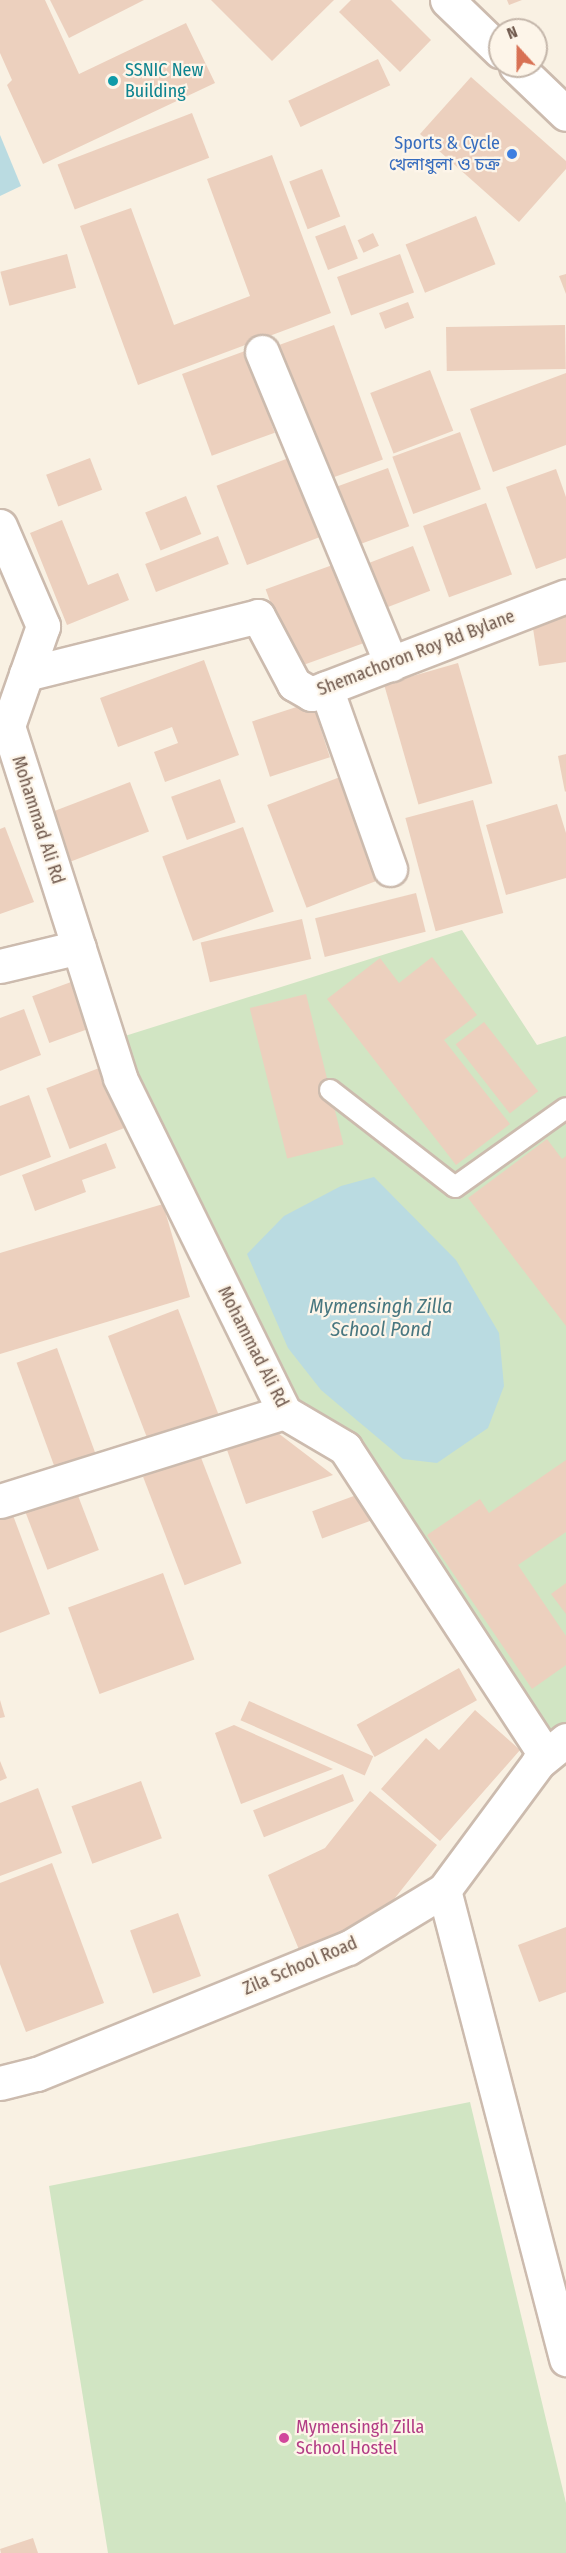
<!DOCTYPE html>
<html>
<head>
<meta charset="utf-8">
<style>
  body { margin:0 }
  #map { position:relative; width:566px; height:2553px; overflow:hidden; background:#f9f1e3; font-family:"Fira Sans Condensed","Noto Sans Bengali",sans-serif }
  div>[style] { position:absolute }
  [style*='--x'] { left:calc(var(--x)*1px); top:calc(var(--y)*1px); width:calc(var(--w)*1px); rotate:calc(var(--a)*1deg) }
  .green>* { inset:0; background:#d1e5c3 }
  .water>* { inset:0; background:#badbe1 }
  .building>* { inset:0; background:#ecd0be; transform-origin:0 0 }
  .roads { filter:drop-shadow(2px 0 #ccbbae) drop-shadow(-2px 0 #ccbbae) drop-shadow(0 2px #ccbbae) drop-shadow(0 -2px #ccbbae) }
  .service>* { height:20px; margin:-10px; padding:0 10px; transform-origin:10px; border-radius:10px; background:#fff }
  .minor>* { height:33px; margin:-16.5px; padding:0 16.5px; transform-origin:16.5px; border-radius:16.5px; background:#fff }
  .secondary>* { height:33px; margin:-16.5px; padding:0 16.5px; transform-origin:16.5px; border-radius:16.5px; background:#fff }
  .dots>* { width:16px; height:16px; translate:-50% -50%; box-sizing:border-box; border:3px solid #fdf5e9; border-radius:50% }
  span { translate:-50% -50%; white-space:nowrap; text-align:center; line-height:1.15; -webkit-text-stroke:4.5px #fdf5e9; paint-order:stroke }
  .culture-label { font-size:18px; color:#0d838f }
  .left { translate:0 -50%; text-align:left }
  .shop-label { font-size:18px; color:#366cbe }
  .right { translate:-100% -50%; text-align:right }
  .street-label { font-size:18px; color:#6f584c }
  .hotel-label { font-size:18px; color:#b23c85 }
  .water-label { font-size:20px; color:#487780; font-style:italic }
  .north { position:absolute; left:488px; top:18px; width:60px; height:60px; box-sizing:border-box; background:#fdf5e9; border:2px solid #c4b6aa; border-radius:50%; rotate:339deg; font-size:16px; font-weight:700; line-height:24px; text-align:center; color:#6f584c }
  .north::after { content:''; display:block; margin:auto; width:21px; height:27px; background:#d87154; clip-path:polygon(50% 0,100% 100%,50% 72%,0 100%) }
</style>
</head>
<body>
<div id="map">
  <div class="green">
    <div style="clip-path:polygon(462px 930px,537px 1045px,566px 1036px,566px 1727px,548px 1741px,294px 1399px,109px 1041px)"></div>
    <div style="clip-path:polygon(470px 2102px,566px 2503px,566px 2553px,108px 2553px,49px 2186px)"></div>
  </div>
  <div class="water">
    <div style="clip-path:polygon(0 135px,21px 186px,0 196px)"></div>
    <div style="clip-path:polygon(374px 1177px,456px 1260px,499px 1333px,504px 1386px,488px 1428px,437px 1463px,403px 1459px,321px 1390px,288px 1348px,247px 1254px,284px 1216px,341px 1186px)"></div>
  </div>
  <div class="building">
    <div style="clip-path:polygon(0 0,45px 0,79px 74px,186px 23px,215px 83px,43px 164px,7px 85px,12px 80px,0 53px)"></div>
    <div style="clip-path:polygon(50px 0,144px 0,69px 38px)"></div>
    <div style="clip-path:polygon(211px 0,334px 0,272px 61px)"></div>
    <div style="clip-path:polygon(351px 0,391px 0,431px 40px,400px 72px,339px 12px)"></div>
    <div style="clip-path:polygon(507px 0,522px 0,509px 5px)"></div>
    <div style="left:378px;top:59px;width:29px;height:99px;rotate:65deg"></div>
    <div style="clip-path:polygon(471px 77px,566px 161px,566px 169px,519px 222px,420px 134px)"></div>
    <div style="left:192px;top:113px;width:48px;height:144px;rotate:69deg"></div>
    <div style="clip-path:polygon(272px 155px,331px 313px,138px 385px,80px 226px,131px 208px,174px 325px,250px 296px,207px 179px)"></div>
    <div style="left:322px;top:169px;width:51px;height:35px;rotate:69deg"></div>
    <div style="left:476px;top:216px;width:52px;height:76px;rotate:68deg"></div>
    <div style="left:345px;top:225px;width:36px;height:32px;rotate:69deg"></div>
    <div style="left:373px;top:233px;width:14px;height:17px;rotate:65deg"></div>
    <div style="left:67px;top:254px;width:35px;height:69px;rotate:75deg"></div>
    <div style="left:400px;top:254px;width:41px;height:67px;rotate:70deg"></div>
    <div style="clip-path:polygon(566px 274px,566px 294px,559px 276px)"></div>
    <div style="left:408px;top:302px;width:17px;height:31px;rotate:69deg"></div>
    <div style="left:334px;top:325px;width:143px;height:65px;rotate:70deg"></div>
    <div style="left:565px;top:325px;width:44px;height:119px;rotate:89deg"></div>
    <div style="left:245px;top:351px;width:87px;height:67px;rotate:70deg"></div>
    <div style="left:430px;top:370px;width:65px;height:64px;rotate:69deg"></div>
    <div style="clip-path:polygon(566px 373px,566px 445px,493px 472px,470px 409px)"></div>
    <div style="left:460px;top:432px;width:61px;height:72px;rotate:70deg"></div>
    <div style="left:294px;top:456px;width:85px;height:83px;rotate:69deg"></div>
    <div style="left:90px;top:458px;width:34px;height:47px;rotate:69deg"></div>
    <div style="left:388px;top:468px;width:62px;height:68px;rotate:70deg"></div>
    <div style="clip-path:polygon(556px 469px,566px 497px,566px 558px,536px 569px,506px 487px)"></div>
    <div style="left:186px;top:496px;width:41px;height:44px;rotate:68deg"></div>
    <div style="left:486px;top:503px;width:76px;height:67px;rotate:70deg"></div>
    <div style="clip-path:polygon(62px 520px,88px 585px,118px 573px,129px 600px,67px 625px,30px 533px)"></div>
    <div style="left:218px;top:536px;width:30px;height:78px;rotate:69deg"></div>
    <div style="left:413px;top:546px;width:48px;height:57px;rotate:69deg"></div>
    <div style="left:338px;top:563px;width:84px;height:77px;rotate:70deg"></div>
    <div style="clip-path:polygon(566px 611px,566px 662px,539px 666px,531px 616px)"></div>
    <div style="clip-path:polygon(204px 660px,239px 755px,165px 782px,154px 752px,178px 743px,172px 727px,118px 747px,100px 698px)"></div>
    <div style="left:458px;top:663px;width:125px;height:77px;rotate:74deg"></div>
    <div style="left:312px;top:702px;width:58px;height:63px;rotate:72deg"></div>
    <div style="clip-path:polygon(566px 754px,566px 791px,565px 792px,558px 756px)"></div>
    <div style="left:340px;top:777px;width:110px;height:78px;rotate:69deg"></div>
    <div style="left:220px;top:779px;width:46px;height:52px;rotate:70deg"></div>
    <div style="left:130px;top:782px;width:53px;height:90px;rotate:69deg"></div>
    <div style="left:473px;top:800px;width:117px;height:70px;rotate:75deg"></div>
    <div style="clip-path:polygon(557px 804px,566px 833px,566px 878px,506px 895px,486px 825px)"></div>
    <div style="clip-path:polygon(5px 827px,34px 902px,0 914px,0 829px)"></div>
    <div style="left:243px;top:827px;width:90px;height:86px;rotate:70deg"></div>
    <div style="left:416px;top:893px;width:40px;height:104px;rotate:76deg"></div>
    <div style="left:302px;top:919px;width:41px;height:104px;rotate:77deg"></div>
    <div style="clip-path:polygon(432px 957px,477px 1015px,444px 1040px,510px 1124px,456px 1165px,327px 999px,380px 958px,399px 983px)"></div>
    <div style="left:82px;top:978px;width:50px;height:53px;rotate:70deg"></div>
    <div style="left:306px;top:994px;width:155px;height:58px;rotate:76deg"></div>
    <div style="clip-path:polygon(24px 1009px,41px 1055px,0 1071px,0 1018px)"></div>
    <div style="left:484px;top:1022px;width:88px;height:36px;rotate:52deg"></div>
    <div style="left:107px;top:1065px;width:65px;height:65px;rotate:69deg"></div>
    <div style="clip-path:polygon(29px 1095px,51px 1157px,0 1176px,0 1106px)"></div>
    <div style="clip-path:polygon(547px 1139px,562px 1159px,566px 1156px,566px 1326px,468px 1198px)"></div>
    <div style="clip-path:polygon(106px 1143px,116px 1168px,82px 1180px,86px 1192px,35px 1211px,22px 1175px)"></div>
    <div style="clip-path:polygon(163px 1204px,190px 1297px,0 1354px,0 1253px)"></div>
    <div style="left:178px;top:1309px;width:116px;height:75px;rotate:69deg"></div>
    <div style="left:57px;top:1348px;width:114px;height:43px;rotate:70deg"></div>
    <div style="clip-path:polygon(278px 1433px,333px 1475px,246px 1504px,226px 1447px)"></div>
    <div style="left:200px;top:1455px;width:116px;height:61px;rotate:69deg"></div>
    <div style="clip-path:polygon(566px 1460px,566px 1532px,518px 1565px,566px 1636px,566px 1665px,532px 1689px,427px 1535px,480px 1499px,489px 1513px)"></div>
    <div style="left:77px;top:1493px;width:61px;height:55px;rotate:69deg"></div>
    <div style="left:362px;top:1493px;width:29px;height:53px;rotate:70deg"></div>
    <div style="clip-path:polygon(11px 1510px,50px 1614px,0 1633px,0 1514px)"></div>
    <div style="left:163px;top:1573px;width:92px;height:101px;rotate:70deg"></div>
    <div style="clip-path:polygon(566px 1583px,566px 1614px,551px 1594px)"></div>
    <div style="left:459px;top:1668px;width:37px;height:117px;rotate:61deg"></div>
    <div style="clip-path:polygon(0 1700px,5px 1717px,0 1718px)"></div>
    <div style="left:249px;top:1701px;width:136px;height:21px;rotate:24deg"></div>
    <div style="clip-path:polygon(475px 1710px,520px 1750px,440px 1841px,381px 1789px,426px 1738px,439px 1750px)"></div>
    <div style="clip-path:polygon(234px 1725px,333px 1769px,241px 1804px,215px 1733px)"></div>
    <div style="clip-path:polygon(0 1761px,7px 1778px,0 1781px)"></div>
    <div style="left:343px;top:1774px;width:29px;height:97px;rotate:68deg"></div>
    <div style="left:141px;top:1781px;width:61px;height:74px;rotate:70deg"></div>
    <div style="clip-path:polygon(38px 1788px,62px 1853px,0 1876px,0 1803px)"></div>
    <div style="clip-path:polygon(370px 1791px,437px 1845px,391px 1903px,350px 1936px,300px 1952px,268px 1875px,325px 1848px)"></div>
    <div style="clip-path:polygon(52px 1863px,104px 2003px,26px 2032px,0 1964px,0 1883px)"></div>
    <div style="left:178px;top:1913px;width:67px;height:51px;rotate:70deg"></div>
    <div style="clip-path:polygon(566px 1927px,566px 1992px,539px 2002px,518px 1945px)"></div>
    <div style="clip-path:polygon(33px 2538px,38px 2553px,1px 2553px,0 2549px)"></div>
  </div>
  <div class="roads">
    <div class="service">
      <div style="--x:330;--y:1090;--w:158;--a:37.8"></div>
      <div style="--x:455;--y:1187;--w:136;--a:-35.4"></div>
    </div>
    <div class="minor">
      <div style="--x:262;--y:352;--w:338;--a:67.5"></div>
      <div style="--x:0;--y:526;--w:109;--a:66.7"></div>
      <div style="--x:43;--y:626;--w:106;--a:109.3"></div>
      <div style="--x:8;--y:726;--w:369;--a:72.3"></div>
      <div style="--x:120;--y:1078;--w:372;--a:63.8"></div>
      <div style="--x:284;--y:1412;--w:71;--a:30.5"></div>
      <div style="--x:345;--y:1448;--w:366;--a:56.9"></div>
      <div style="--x:26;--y:674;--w:239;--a:-14"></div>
      <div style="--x:258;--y:616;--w:77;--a:62.1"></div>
      <div style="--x:294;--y:684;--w:20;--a:30"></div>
      <div style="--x:311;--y:694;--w:273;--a:-21"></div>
      <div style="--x:326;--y:688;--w:192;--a:70.5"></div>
      <div style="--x:0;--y:966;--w:81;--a:-13.5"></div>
      <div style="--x:0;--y:1501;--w:298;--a:-17.4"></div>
      <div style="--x:0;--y:2083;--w:38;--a:-14"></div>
      <div style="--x:37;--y:2074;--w:336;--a:-22.1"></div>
      <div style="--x:348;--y:1948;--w:112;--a:-31.1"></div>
    </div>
    <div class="secondary">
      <div style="--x:447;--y:0;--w:74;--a:43.9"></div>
      <div style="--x:516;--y:66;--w:69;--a:43.8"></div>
      <div style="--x:566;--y:1740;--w:36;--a:141"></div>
      <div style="--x:538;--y:1763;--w:158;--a:126.5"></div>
      <div style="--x:444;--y:1890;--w:485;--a:75.4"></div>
    </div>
  </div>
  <div class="dots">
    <div style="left:113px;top:81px;background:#0f9aa8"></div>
    <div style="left:512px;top:154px;background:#3f7fe0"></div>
    <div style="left:284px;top:2438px;background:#d1479c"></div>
  </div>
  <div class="culture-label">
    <span class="left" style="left:125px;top:81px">SSNIC New<br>Building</span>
  </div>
  <div class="shop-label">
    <span class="right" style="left:500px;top:154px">Sports &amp; Cycle<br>খেলাধুলা ও চক্র</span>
  </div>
  <div class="street-label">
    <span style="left:416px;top:653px;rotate:-21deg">Shemachoron Roy Rd Bylane</span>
    <span style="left:38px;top:820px;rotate:72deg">Mohammad Ali Rd</span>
    <span style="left:253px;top:1347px;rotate:63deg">Mohammad Ali Rd</span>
    <span style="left:300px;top:1966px;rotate:-23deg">Zila School Road</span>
  </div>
  <div class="hotel-label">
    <span class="left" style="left:296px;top:2438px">Mymensingh Zilla<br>School Hostel</span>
  </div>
  <div class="water-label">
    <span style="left:381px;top:1318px">Mymensingh Zilla<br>School Pond</span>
  </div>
  <div class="north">N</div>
</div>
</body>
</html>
